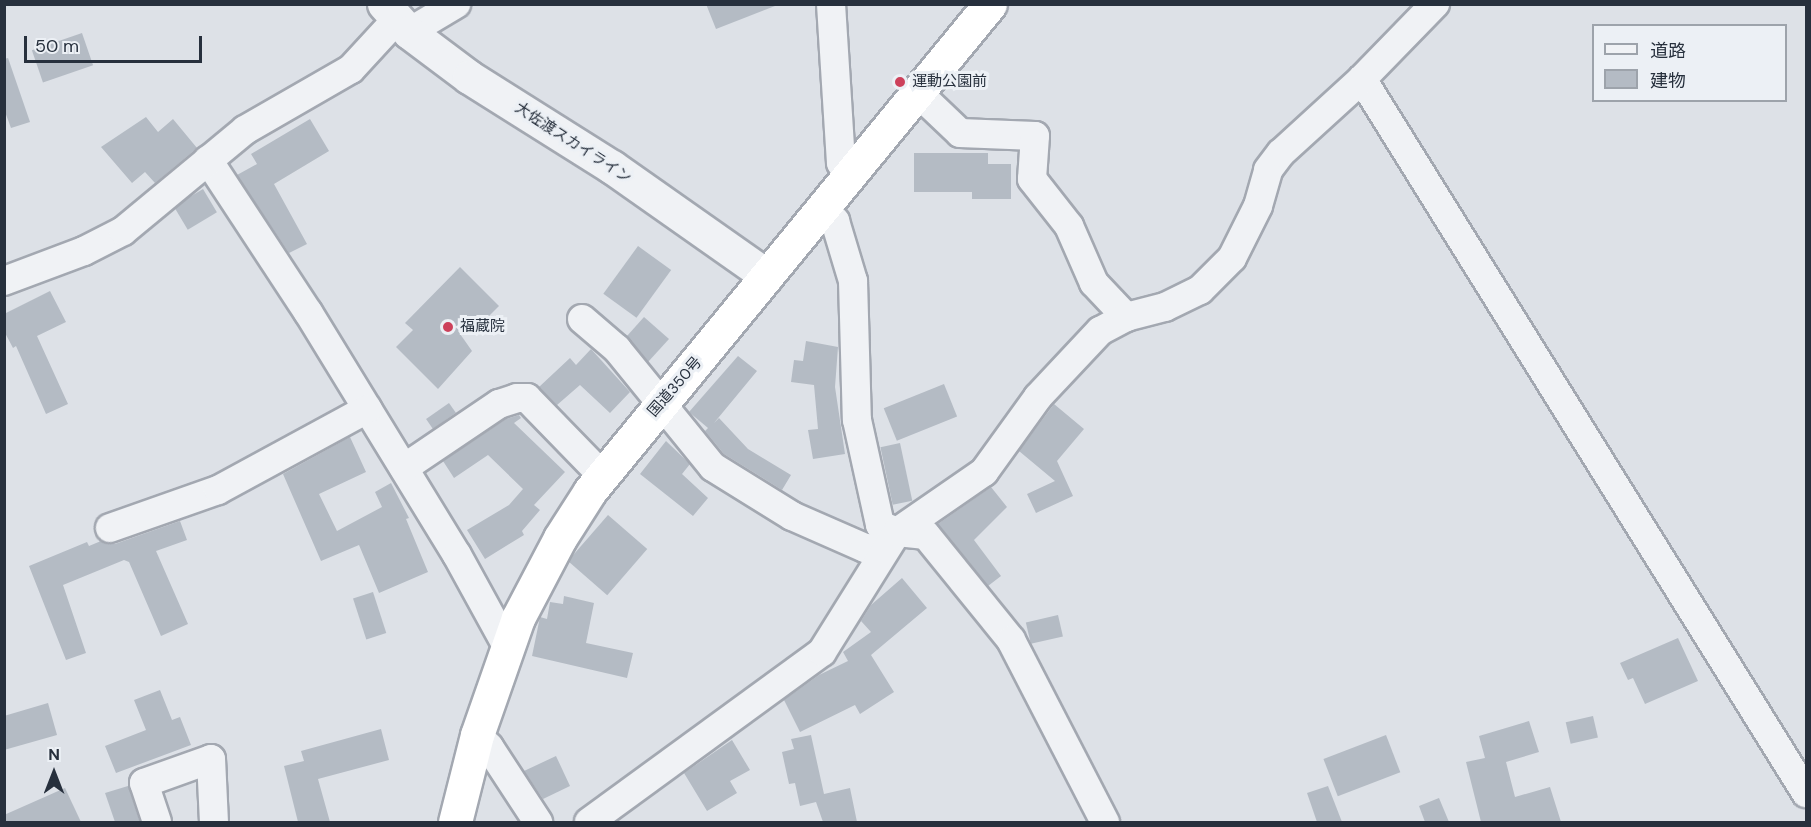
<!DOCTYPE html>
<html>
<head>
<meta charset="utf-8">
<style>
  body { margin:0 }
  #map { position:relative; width:1811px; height:827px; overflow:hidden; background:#dde1e7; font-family:"DM Sans","Noto Sans JP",sans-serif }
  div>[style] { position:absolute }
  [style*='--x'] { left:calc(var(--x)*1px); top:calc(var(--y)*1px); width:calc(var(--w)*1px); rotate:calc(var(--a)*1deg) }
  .building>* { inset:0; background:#b4bbc4; transform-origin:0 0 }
  .roads { filter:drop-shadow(2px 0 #a3a8b1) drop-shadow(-2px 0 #a3a8b1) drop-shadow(0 2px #a3a8b1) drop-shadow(0 -2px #a3a8b1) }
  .minor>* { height:28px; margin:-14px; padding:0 14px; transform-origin:14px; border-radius:14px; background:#f0f2f5 }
  .tertiary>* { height:33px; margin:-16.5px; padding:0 16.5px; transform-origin:16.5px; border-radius:16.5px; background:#f0f2f5 }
  .trunk>* { height:33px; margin:-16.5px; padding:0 16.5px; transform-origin:16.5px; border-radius:16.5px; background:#fff }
  .dots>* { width:16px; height:16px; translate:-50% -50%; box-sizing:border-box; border:3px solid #ecf0f5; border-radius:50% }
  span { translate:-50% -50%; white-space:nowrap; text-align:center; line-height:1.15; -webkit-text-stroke:6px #ecf0f5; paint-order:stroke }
  .poi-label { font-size:15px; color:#27303d }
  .left { translate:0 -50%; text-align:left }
  .street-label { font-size:15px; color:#27303d }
  .frame { position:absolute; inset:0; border:6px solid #27303d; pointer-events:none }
  .legend { position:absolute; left:1592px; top:24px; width:195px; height:78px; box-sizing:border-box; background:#ecf0f5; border:2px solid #9da3ab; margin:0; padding:8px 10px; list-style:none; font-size:18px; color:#27303d }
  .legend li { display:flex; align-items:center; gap:12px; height:30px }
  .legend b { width:30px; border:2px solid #9da3ab }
  .north { position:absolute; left:24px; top:743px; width:60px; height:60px; -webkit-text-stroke:4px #ecf0f5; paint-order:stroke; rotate:0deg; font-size:16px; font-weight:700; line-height:24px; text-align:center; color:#27303d }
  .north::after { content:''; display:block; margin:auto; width:21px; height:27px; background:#27303d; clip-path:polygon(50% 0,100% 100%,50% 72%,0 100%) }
  .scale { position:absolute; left:24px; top:36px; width:178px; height:27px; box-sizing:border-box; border:3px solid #27303d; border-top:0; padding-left:8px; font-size:18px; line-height:21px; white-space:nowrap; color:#27303d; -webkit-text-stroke:4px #ecf0f5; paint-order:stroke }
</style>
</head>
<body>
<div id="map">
  <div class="building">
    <div style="clip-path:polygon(706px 4px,775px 4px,775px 6px,716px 29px)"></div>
    <div style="left:82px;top:33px;width:34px;height:53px;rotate:71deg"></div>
    <div style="clip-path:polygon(8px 58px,30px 122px,11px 128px,4px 109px,4px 59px)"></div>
    <div style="clip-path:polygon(146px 117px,158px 132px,173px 119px,197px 148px,155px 183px,145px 172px,132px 183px,101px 147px)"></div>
    <div style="clip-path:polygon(310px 119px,329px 151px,274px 184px,307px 244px,289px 253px,237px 175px,257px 164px,251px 154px)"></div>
    <div style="clip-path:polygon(914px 153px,988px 153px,988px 164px,1011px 164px,1011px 199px,972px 199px,972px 192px,914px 192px)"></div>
    <div style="left:203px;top:189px;width:27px;height:34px;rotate:59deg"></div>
    <div style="left:638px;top:246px;width:41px;height:59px;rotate:36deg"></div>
    <div style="clip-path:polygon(460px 267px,499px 306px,480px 325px,473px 318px,458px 331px,472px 351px,438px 389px,396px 347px,413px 330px,405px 323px)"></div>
    <div style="clip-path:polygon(50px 291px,66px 322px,37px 336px,68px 404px,46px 414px,16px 346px,13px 348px,4px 331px,4px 314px)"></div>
    <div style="clip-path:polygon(644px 317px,669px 339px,648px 362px,627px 336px)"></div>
    <div style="clip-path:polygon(806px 341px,838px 347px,835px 387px,845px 454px,813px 459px,808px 430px,818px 429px,814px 385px,791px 382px,794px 360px,803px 361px)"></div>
    <div style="clip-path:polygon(591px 349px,630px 392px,610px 413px,580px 385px,557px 405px,539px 387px,570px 358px,576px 365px)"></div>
    <div style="clip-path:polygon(738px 356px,757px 371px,714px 423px,719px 418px,748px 449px,791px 475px,782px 490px,724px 454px,705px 431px,708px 428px,689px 412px)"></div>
    <div style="left:944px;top:384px;width:35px;height:65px;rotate:68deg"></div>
    <div style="left:449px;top:403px;width:12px;height:28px;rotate:55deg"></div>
    <div style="clip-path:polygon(1054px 404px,1084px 429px,1057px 461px,1073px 496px,1036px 513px,1027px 494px,1055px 481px,1019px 451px)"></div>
    <div style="clip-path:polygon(519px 415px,521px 418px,514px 423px,565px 472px,534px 505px,540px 510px,522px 531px,524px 535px,485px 559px,467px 530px,509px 505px,523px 489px,488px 455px,454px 478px,443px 461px,506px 419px)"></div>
    <div style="clip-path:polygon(350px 437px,366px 472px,319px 494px,337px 531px,382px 507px,375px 492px,391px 483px,409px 518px,406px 519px,428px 572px,379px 593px,359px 545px,321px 561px,283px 474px)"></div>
    <div style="clip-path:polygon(666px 441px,690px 464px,682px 474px,708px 498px,693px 516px,640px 474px)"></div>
    <div style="left:900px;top:443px;width:59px;height:20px;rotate:78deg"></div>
    <div style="clip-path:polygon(991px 487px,1007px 507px,974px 540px,1001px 576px,988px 586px,938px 524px)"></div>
    <div style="left:608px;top:515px;width:52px;height:61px;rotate:41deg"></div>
    <div style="clip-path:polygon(180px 521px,187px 540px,156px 551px,188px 624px,161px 636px,129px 562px,124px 560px,63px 585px,86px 653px,66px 660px,29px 566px,87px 542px,89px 546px,101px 541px,115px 544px)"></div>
    <div style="clip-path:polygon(902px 578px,927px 608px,871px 655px,894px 692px,860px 714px,855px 705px,800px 732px,784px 700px,819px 675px,848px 661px,843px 652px,871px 632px,861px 621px,871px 605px)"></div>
    <div style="left:373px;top:592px;width:43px;height:21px;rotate:72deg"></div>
    <div style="clip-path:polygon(564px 596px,594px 603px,586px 643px,633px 653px,627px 678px,532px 656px,540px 617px,547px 619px,550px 602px,563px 604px)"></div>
    <div style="left:1058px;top:615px;width:22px;height:33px;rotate:77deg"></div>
    <div style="clip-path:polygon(1678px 638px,1698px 681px,1645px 704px,1633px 678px,1628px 680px,1620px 663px)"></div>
    <div style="clip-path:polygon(160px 690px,172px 720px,180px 717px,191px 745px,116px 773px,105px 746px,146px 730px,134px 700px)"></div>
    <div style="clip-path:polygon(48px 703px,57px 735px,4px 750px,4px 716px)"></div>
    <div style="left:1593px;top:716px;width:22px;height:28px;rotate:77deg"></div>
    <div style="clip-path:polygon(1529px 721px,1539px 752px,1506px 762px,1515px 797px,1550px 787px,1561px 822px,1481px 822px,1466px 762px,1485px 758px,1479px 736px)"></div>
    <div style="clip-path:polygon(381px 729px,389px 760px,318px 779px,330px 822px,298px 822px,284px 766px,304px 761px,301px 751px)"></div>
    <div style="clip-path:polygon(811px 735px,824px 794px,850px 788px,857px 822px,823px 822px,816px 802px,800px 806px,795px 783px,789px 784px,782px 752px,794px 749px,791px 739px)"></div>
    <div style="left:1386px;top:735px;width:40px;height:67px;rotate:69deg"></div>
    <div style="clip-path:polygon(732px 740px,750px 770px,730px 781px,737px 793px,707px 811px,684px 773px)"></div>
    <div style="clip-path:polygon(556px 756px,570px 786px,543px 799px,524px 771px)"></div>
    <div style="clip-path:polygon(128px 786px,140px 822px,115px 822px,105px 793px)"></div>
    <div style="clip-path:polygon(1328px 786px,1342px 822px,1317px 822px,1307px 793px)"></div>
    <div style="clip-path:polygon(65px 788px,81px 822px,4px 822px,4px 815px)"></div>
    <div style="clip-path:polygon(1439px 798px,1449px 822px,1425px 822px,1419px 806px)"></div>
  </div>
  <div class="roads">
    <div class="minor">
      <div style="--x:831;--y:4;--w:159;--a:86.4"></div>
      <div style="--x:841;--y:163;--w:15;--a:58"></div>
      <div style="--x:409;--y:32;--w:55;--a:-30.8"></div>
      <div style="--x:1362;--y:79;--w:841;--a:58.12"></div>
      <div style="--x:917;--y:92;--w:59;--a:43.6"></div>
      <div style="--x:960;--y:133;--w:75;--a:2.3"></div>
      <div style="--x:1035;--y:136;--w:43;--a:94"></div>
      <div style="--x:1032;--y:179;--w:60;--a:51.8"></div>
      <div style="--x:1069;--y:226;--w:62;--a:66.3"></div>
      <div style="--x:1094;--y:283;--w:47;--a:46.7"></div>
      <div style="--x:208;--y:160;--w:182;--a:56.7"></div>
      <div style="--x:308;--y:312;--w:285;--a:58.5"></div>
      <div style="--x:457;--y:555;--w:104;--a:61.2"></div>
      <div style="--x:823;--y:208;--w:18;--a:47"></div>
      <div style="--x:835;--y:221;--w:63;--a:73.3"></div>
      <div style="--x:853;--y:281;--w:139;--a:88.4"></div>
      <div style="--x:857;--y:420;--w:107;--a:77.6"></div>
      <div style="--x:880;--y:525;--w:18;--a:22"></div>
      <div style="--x:897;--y:532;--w:29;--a:6"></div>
      <div style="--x:926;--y:535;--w:135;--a:51"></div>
      <div style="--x:1011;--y:640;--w:205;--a:62.7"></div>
      <div style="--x:4;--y:281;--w:85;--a:-20.6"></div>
      <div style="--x:84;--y:251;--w:44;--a:-27.1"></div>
      <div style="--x:123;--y:231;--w:158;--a:-39.6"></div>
      <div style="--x:245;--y:130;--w:122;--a:-29.9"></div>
      <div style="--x:351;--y:69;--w:67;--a:-47.4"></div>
      <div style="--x:582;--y:319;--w:46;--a:40.6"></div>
      <div style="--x:617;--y:349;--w:152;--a:50.9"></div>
      <div style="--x:713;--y:467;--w:93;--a:31.8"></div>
      <div style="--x:792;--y:516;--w:80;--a:23.7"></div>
      <div style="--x:865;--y:548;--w:18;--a:3"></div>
      <div style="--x:404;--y:468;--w:115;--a:-34"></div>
      <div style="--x:499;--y:404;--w:19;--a:-18"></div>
      <div style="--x:517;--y:398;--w:10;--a:0"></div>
      <div style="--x:527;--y:398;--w:107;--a:45.8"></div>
      <div style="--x:110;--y:528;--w:114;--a:-19.4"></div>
      <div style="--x:218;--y:490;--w:170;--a:-28.5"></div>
      <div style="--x:477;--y:735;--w:17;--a:45"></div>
      <div style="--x:489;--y:747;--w:90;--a:56.8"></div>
      <div style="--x:157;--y:822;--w:41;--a:-108.4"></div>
      <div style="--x:144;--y:783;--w:71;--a:-19.7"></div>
      <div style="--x:211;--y:759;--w:63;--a:87.3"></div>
      <div style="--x:589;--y:822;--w:288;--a:-36.1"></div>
      <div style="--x:822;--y:652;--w:142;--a:-58"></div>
      <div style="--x:897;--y:532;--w:106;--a:-34.6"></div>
      <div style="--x:984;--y:472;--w:92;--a:-54.2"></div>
      <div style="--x:1038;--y:397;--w:91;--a:-46.8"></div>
      <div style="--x:1100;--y:331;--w:30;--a:-28"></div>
      <div style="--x:1126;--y:317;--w:40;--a:-14.4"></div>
      <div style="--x:1165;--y:307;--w:39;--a:-26"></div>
      <div style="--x:1200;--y:290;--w:45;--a:-45"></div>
      <div style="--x:1232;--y:258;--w:58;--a:-63.4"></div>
      <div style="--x:1258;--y:206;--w:37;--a:-74"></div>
      <div style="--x:1268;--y:170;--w:21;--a:-53"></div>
      <div style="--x:1281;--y:153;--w:110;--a:-42.4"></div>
      <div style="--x:1362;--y:79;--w:105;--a:-45.8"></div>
    </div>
    <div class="tertiary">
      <div style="--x:384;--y:4;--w:38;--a:48"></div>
      <div style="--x:409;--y:32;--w:75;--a:36.9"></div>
      <div style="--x:469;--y:77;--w:169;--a:32.2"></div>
      <div style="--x:612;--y:167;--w:189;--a:35.1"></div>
    </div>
    <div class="trunk">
      <div style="--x:455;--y:822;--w:90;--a:-75.8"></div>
      <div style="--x:477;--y:735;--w:124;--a:-70.7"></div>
      <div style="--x:518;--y:618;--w:90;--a:-62.3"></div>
      <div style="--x:560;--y:538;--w:56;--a:-57.4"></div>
      <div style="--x:590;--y:491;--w:630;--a:-50.6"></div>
    </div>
  </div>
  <div class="dots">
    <div style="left:900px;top:82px;background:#cd415b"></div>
    <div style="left:448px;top:327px;background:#cd415b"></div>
  </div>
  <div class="poi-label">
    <span class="left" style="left:912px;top:82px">運動公園前</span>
    <span class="left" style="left:460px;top:327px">福蔵院</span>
  </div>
  <div class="street-label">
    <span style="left:573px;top:143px;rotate:33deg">大佐渡スカイライン</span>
    <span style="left:675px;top:387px;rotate:-49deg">国道350号</span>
  </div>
  <div class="frame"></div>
  <ul class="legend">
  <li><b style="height:8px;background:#f0f2f5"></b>道路</li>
  <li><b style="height:16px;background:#b4bbc4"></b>建物</li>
  </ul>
  <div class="north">N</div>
  <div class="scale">50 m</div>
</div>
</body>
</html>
